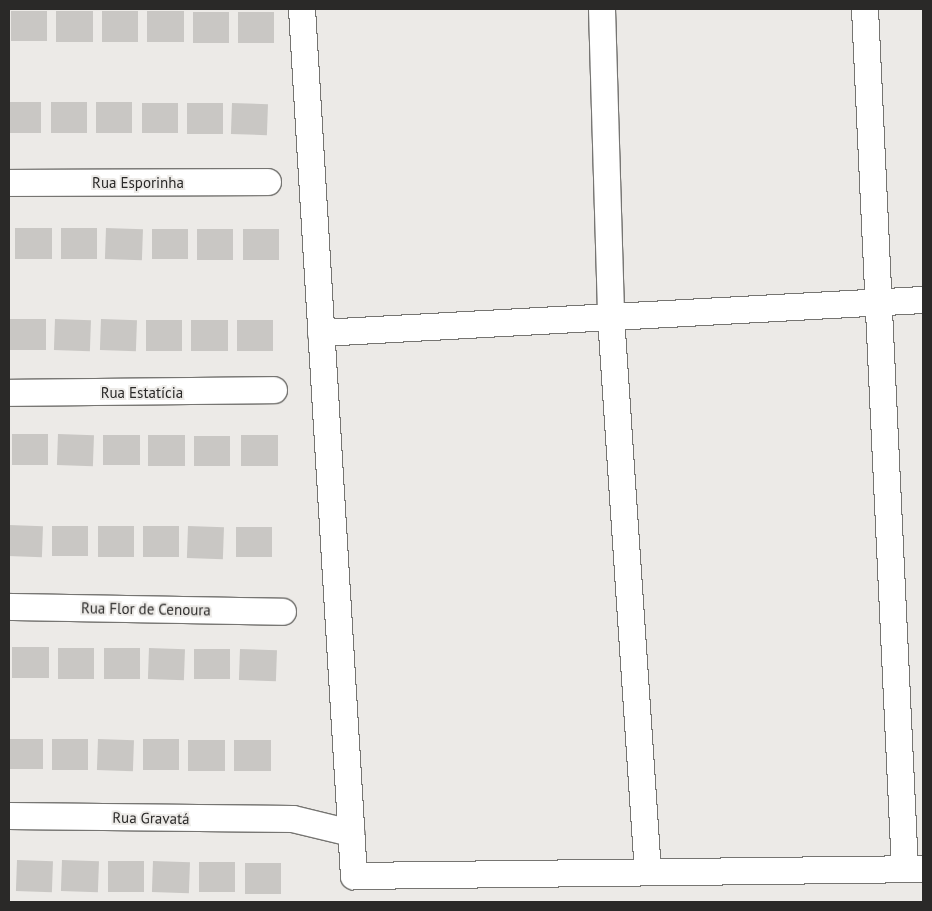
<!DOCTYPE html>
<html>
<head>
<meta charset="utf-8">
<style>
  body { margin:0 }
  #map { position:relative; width:932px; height:911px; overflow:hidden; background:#eceae7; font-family:"PT Sans",sans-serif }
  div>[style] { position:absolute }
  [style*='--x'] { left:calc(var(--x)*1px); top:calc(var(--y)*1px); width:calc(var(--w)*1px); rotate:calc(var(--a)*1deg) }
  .building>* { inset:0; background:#c9c7c4; transform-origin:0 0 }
  .roads { filter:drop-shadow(1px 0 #767572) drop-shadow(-1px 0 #767572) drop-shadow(0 1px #767572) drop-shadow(0 -1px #767572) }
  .minor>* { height:26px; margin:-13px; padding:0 13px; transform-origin:13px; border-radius:13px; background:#fff }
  span { translate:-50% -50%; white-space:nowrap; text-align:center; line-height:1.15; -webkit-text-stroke:4px #eceae7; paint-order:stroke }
  .street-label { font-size:15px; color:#2a2928 }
  .frame { position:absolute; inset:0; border:10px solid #2a2928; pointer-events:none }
</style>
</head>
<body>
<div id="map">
  <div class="building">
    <div style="left:11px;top:11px;width:36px;height:30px"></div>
    <div style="left:56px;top:11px;width:37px;height:31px"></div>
    <div style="left:102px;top:11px;width:36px;height:31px"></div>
    <div style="left:147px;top:11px;width:37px;height:31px"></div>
    <div style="left:193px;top:12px;width:36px;height:31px"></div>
    <div style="left:238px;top:12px;width:36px;height:31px"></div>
    <div style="left:9px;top:102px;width:32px;height:31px"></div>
    <div style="left:51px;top:102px;width:36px;height:31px"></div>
    <div style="left:96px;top:102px;width:36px;height:31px"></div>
    <div style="left:142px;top:103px;width:36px;height:30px"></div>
    <div style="left:187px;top:103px;width:36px;height:31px"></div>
    <div style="left:232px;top:103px;width:36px;height:31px;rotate:2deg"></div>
    <div style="left:15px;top:228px;width:37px;height:31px"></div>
    <div style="left:61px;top:228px;width:36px;height:31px"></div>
    <div style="left:106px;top:228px;width:37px;height:31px;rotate:2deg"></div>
    <div style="left:152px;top:229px;width:36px;height:30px"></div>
    <div style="left:197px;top:229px;width:36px;height:31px"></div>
    <div style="left:243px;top:229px;width:36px;height:31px"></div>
    <div style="left:10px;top:319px;width:36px;height:31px"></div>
    <div style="left:55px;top:319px;width:36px;height:31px;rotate:2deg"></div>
    <div style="left:101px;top:319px;width:36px;height:31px;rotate:2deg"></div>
    <div style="left:146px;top:320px;width:36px;height:31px"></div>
    <div style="left:191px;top:320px;width:37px;height:31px"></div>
    <div style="left:237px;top:320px;width:36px;height:31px"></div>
    <div style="left:12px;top:434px;width:36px;height:31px"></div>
    <div style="left:58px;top:434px;width:36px;height:31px;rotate:2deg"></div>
    <div style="left:103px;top:435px;width:37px;height:30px"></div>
    <div style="left:148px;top:435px;width:37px;height:31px"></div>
    <div style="left:241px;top:435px;width:37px;height:31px"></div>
    <div style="left:194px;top:436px;width:36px;height:30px"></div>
    <div style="left:9px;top:525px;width:34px;height:31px;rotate:2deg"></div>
    <div style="left:52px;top:526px;width:36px;height:30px"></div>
    <div style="left:98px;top:526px;width:36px;height:31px"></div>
    <div style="left:143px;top:526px;width:36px;height:31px"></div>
    <div style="left:188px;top:526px;width:36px;height:32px;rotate:2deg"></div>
    <div style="left:236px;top:527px;width:36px;height:30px"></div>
    <div style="left:49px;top:647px;width:31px;height:37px;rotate:90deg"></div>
    <div style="left:58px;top:648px;width:36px;height:31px"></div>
    <div style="left:104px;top:648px;width:36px;height:31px"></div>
    <div style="left:149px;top:648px;width:36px;height:31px;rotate:2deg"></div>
    <div style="left:194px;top:649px;width:36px;height:30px"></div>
    <div style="left:240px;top:649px;width:37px;height:31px;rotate:2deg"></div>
    <div style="left:9px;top:739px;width:34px;height:30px"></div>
    <div style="left:52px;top:739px;width:36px;height:31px"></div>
    <div style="left:98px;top:739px;width:36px;height:31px;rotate:2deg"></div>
    <div style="left:143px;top:739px;width:36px;height:31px"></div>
    <div style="left:188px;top:740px;width:37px;height:31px"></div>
    <div style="left:234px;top:740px;width:37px;height:31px"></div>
    <div style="left:17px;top:860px;width:36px;height:31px;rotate:2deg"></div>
    <div style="left:62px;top:860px;width:37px;height:31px;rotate:2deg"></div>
    <div style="left:108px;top:861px;width:36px;height:31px"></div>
    <div style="left:153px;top:861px;width:37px;height:31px;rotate:2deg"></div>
    <div style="left:199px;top:862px;width:36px;height:30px"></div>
    <div style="left:245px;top:863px;width:36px;height:31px"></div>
  </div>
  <div class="roads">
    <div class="minor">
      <div style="--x:302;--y:9;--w:869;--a:86.57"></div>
      <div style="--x:354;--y:876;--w:569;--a:-0.7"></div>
      <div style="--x:602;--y:9;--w:308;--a:88.3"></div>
      <div style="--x:611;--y:317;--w:556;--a:86.19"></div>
      <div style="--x:865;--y:9;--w:861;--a:87.34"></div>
      <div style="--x:9;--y:183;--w:259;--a:-0.2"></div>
      <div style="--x:321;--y:333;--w:603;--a:-3.14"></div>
      <div style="--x:9;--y:393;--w:265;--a:-0.6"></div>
      <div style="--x:9;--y:607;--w:274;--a:1"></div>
      <div style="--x:9;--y:816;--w:284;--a:0.6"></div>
      <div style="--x:293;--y:819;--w:60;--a:13.6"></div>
    </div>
  </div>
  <div class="street-label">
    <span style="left:138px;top:183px">Rua Esporinha</span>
    <span style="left:142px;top:393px">Rua Estatícia</span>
    <span style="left:146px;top:609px;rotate:1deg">Rua Flor de Cenoura</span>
    <span style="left:151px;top:818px;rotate:1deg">Rua Gravatá</span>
  </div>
  <div class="frame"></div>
</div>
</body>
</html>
